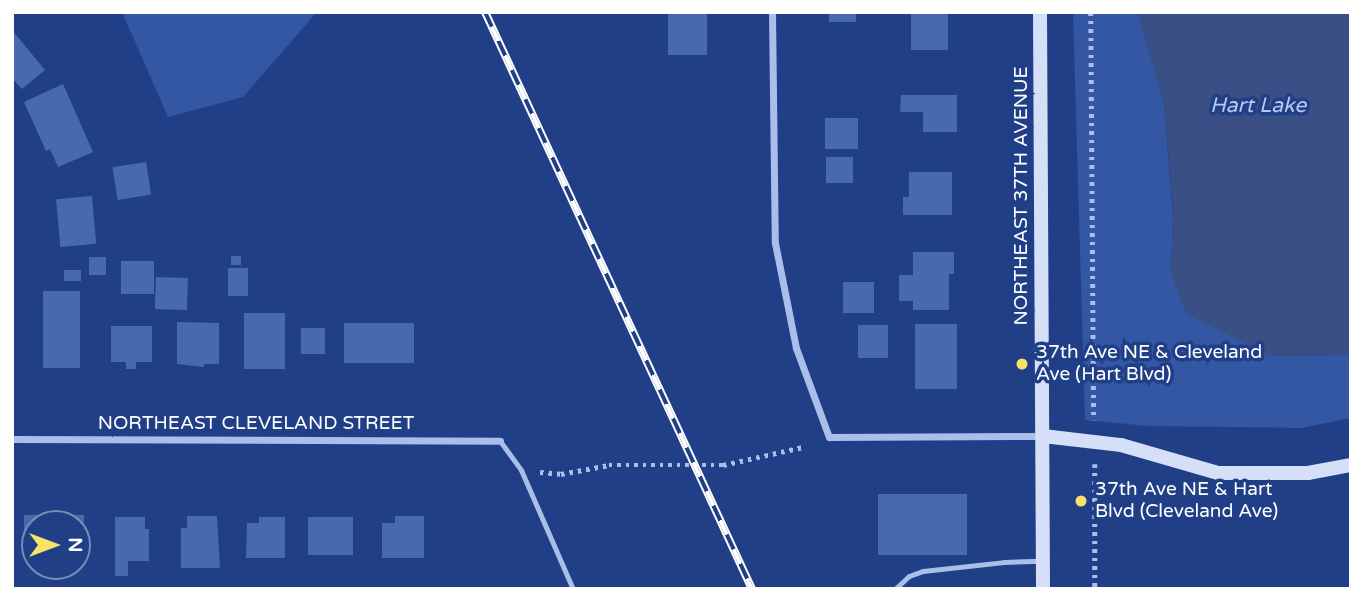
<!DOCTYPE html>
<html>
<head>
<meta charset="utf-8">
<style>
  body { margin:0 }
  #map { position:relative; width:1363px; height:601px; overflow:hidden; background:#203f87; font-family:"Varela Round",sans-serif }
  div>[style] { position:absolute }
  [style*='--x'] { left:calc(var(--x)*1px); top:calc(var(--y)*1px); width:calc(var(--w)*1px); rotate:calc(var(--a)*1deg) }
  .green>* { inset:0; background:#3457a4 }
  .water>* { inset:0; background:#394f85 }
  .building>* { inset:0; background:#4969af; transform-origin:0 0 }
  .path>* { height:4.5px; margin-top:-2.25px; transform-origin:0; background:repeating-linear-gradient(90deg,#aabeea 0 3.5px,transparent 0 8.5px) }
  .lane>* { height:5px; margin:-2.5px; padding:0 2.5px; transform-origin:2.5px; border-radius:2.5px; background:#aabeea }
  .street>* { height:7px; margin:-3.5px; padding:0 3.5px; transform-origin:3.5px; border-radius:3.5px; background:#aabeea }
  .secondary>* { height:14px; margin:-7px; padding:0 7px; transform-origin:7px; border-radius:7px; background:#d5dff8 }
  .rail>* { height:8px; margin-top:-4px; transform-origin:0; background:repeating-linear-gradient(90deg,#203f87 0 16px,#fff 0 32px); box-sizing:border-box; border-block:2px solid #fff }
  .dots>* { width:19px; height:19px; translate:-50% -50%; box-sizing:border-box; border:4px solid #203f87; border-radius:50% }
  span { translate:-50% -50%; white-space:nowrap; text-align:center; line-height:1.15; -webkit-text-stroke:7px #203f87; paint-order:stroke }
  .street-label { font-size:19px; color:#fff }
  .poi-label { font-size:19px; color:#fff }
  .left { translate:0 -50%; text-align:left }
  .water-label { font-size:21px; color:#b6c9f1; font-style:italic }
  .frame { position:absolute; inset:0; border:14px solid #fff; pointer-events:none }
  .north { position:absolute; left:21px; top:510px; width:70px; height:70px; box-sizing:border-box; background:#203f87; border:2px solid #798cb7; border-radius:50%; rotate:90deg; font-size:19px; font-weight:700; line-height:28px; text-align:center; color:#fff }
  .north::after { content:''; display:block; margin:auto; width:24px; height:32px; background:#f7e26b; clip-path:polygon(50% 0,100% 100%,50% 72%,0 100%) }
</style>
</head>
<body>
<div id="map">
  <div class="green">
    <div style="clip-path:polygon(122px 12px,317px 12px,243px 97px,168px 117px)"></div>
    <div style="clip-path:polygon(1073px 12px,1138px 12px,1164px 103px,1173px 216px,1171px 273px,1270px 356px,1351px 355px,1351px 418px,1301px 428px,1149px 426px,1085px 420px)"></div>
  </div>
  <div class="water">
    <div style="clip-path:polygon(1138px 12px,1351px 12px,1351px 355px,1270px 356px,1186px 314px,1171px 273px,1173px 209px,1164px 103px)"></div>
  </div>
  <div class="building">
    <div style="left:668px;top:12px;width:39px;height:43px"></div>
    <div style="left:829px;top:12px;width:27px;height:10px"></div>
    <div style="left:911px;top:12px;width:37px;height:38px"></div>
    <div style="clip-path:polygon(12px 30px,45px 70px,22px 89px,12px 78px)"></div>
    <div style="clip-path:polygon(63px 84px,93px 152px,58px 167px,50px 149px,46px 151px,24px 102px)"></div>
    <div style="clip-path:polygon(901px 95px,957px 95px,957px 132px,923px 132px,923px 112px,900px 112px)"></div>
    <div style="left:825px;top:118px;width:33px;height:31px"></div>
    <div style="left:826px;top:157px;width:27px;height:26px"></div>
    <div style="left:146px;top:162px;width:33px;height:34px;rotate:81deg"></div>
    <div style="clip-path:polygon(909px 172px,952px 172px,952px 215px,903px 215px,903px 197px,909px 197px)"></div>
    <div style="left:92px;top:196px;width:48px;height:36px;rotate:85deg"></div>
    <div style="clip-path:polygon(913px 252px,954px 252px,954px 274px,949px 274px,949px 310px,913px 310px,913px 301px,899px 301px,899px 275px,913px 275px)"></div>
    <div style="left:231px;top:256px;width:10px;height:9px"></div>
    <div style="left:89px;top:257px;width:17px;height:18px"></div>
    <div style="left:121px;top:261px;width:33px;height:33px"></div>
    <div style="left:228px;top:268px;width:20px;height:28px"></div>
    <div style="left:64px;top:270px;width:17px;height:11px"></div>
    <div style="left:156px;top:277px;width:32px;height:32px;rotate:2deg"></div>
    <div style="left:843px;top:282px;width:31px;height:31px"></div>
    <div style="left:43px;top:291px;width:37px;height:77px"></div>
    <div style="left:244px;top:313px;width:41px;height:56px"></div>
    <div style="clip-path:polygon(177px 322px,219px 323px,219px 364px,204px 364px,204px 367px,177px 364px)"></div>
    <div style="left:344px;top:323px;width:70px;height:40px"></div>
    <div style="left:915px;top:324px;width:42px;height:65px"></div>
    <div style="left:858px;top:325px;width:30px;height:33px"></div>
    <div style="clip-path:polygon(111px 326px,152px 326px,152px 362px,136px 362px,136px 369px,126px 369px,126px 362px,111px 362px)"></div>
    <div style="left:301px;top:328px;width:24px;height:26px"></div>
    <div style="left:878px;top:494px;width:89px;height:61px"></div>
    <div style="clip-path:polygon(24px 515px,84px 515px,84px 553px,77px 553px,77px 524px,35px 524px,35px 556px,24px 556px)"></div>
    <div style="clip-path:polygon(187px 516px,217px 516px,220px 568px,181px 568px,181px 528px,187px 528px)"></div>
    <div style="clip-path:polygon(395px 516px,424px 516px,424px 558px,382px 558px,382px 523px,395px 523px)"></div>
    <div style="clip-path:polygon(115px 517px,145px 517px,145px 529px,149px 529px,149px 561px,128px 561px,128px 576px,115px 576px)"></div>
    <div style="clip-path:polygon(259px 517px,285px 517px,285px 558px,246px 558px,247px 523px,259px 523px)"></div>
    <div style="left:308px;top:517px;width:45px;height:38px"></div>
  </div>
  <div class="path">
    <div style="--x:1091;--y:12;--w:408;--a:89.6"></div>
    <div style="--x:1095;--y:464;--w:125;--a:90"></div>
    <div style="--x:540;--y:472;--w:21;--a:5"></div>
    <div style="--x:561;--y:474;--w:49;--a:-10.6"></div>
    <div style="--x:609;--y:465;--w:114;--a:0"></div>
    <div style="--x:723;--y:465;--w:82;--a:-12.7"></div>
  </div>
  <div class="lane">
    <div style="--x:500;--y:441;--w:36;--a:54"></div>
    <div style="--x:521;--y:470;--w:130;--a:66.4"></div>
    <div style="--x:895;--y:589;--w:19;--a:-43"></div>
    <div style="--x:909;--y:576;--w:15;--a:-20"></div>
    <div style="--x:923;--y:571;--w:81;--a:-6.3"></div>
    <div style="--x:1004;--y:562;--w:38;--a:-2"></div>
  </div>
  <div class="street">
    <div style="--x:772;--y:12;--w:231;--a:89.3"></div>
    <div style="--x:775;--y:243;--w:107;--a:78.7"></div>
    <div style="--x:796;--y:348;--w:95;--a:69.7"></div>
    <div style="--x:829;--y:437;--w:213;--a:-0.3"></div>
    <div style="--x:12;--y:439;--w:488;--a:0.2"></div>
  </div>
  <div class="secondary">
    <div style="--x:1040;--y:12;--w:577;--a:89.7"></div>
    <div style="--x:1043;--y:436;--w:79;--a:6.6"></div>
    <div style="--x:1121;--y:445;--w:101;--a:16.1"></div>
    <div style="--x:1218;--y:473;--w:90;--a:0"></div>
    <div style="--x:1308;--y:473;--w:44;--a:-10.5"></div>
  </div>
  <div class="rail">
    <div style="--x:485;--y:12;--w:636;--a:65.17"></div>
  </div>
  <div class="dots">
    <div style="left:1022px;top:364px;background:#f7e26b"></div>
    <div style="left:1081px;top:501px;background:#f7e26b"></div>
  </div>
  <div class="street-label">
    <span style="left:1022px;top:196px;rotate:-90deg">NORTHEAST 37TH AVENUE</span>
    <span style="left:256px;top:424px">NORTHEAST CLEVELAND STREET</span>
  </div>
  <div class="poi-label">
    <span class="left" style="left:1036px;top:364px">37th Ave NE &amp; Cleveland<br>Ave (Hart Blvd)</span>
    <span class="left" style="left:1095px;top:501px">37th Ave NE &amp; Hart<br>Blvd (Cleveland Ave)</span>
  </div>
  <div class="water-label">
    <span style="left:1258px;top:106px">Hart Lake</span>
  </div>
  <div class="frame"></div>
  <div class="north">N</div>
</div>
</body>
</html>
